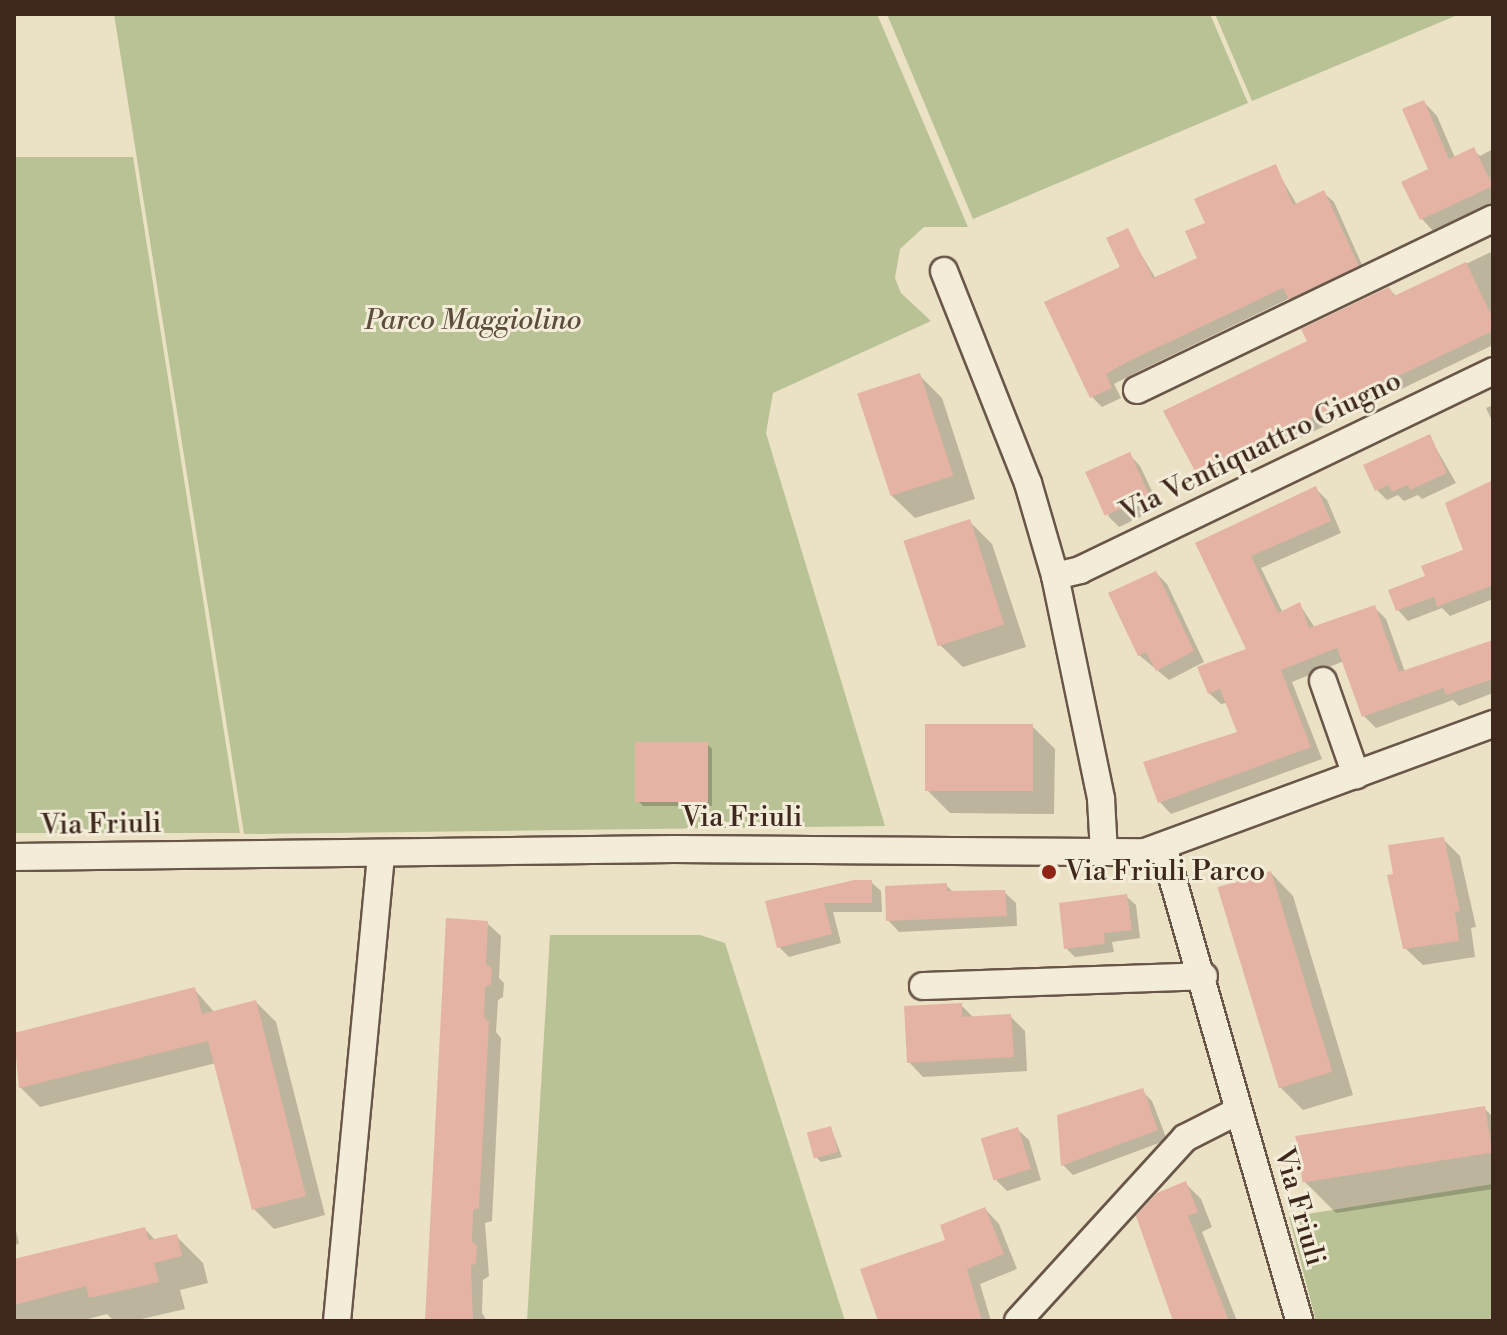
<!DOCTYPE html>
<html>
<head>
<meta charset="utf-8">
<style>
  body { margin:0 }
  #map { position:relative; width:1507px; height:1335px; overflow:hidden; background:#ebe1c5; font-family:"Libre Bodoni",serif }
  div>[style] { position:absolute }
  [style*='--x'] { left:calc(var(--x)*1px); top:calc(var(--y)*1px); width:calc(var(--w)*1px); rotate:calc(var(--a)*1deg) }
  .green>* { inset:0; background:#b9c294 }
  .shadow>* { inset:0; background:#0003 }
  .building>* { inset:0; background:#e5b3a3; transform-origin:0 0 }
  .roads { filter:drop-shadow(2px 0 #695648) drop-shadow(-2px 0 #695648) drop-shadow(0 2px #695648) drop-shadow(0 -2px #695648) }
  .street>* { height:26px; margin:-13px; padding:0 13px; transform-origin:13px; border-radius:13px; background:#f2ecd9 }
  .dots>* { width:22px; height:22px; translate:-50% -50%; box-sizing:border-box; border:4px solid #f2ecd9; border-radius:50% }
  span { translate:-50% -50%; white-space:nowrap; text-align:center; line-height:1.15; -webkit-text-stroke:6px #f2ecd9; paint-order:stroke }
  .park-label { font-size:28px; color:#5d4e3c; font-style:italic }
  .street-label { font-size:28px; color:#3e281e }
  .poi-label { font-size:28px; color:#3e281e }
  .left { translate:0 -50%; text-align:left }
  .frame { position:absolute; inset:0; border:16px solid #3e281e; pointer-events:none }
</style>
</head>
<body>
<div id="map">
  <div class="green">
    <div style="clip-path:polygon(114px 14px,877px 14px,968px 227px,924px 227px,900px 249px,895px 278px,901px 293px,931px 321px,773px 393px,766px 433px,885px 826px,244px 834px)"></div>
    <div style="clip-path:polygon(887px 14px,1210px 14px,1248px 103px,973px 219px)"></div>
    <div style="clip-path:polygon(1215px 14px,1460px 14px,1252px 101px)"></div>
    <div style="clip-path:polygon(14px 157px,133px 157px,240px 833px,14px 833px)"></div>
    <div style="clip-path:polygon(550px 935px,700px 935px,725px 943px,845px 1321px,527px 1321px)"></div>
    <div style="clip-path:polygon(1493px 1184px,1493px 1321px,1316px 1321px,1289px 1217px)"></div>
  </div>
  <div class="shadow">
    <div style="clip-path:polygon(1424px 102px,1437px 116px,1455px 158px,1473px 150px,1480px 156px,1493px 149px,1493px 205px,1435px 233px,1422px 219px,1431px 170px)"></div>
    <div style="clip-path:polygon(1275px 167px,1297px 205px,1324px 193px,1334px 202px,1367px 276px,1300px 308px,1290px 298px,1137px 372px,1114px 384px,1121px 398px,1102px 407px,1092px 397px,1127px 231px,1156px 279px,1200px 259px,1207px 224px)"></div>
    <div style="clip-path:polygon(1493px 251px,1493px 345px,1208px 482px,1198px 471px,1309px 342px,1389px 289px,1397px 297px)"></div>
    <div style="clip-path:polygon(919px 375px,942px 398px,975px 499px,915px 518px,892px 496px)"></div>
    <div style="clip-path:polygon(1493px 405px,1493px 423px,1486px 408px)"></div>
    <div style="clip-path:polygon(1429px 436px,1456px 483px,1422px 499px,1418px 495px,1404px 501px,1398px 495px,1387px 500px,1377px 490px)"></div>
    <div style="clip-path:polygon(1129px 454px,1140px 466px,1160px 508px,1119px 527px,1108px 516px)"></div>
    <div style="clip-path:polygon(1493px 482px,1493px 599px,1450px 616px,1442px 608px,1408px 621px,1398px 610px,1428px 577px,1465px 551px)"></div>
    <div style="clip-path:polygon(1315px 488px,1327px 500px,1341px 533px,1261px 568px,1283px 613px,1300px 605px,1315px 628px,1374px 607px,1386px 619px,1405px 672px,1493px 642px,1493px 693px,1459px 706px,1453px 700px,1376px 728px,1364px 716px,1344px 661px,1292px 682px,1322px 759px,1171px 814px,1160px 802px,1240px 733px,1226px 703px,1221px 704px,1209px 693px,1249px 650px,1198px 544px)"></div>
    <div style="clip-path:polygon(969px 521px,992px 544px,1026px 647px,963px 667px,940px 645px)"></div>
    <div style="clip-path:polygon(1156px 573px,1167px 584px,1204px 662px,1169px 680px,1139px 655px)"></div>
    <div style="clip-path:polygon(1032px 726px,1055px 749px,1054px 814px,950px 813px,927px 790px)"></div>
    <div style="clip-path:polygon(707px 744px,712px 749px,712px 806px,643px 806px,638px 801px)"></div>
    <div style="clip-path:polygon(1443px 839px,1460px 856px,1476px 927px,1471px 928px,1475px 957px,1423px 965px,1405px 948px,1395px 876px)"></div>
    <div style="clip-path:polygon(1271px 873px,1293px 896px,1353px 1095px,1303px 1110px,1280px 1087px)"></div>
    <div style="clip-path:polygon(871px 882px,881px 891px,882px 912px,833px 912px,841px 943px,789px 957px,779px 947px,768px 903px)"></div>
    <div style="clip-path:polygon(946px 885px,954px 893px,1004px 892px,1016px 903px,1017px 926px,899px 932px,888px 920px)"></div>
    <div style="clip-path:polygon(1126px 896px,1136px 905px,1140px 938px,1112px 942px,1114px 952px,1075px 957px,1066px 948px)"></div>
    <div style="clip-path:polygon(487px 923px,501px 936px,499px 978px,504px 983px,503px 997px,498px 1000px,496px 1032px,501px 1038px,492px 1221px,485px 1223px,489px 1276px,483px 1280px,482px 1313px,487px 1321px,425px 1321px)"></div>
    <div style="clip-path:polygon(194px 989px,215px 1013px,256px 1002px,276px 1022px,325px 1215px,274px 1229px,254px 1209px,216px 1063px,40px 1107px,20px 1087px,14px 1035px)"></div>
    <div style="clip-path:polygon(961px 1005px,974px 1018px,1010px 1016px,1025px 1031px,1027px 1071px,923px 1077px,909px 1062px)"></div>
    <div style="clip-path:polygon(1142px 1091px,1152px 1101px,1167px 1140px,1073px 1175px,1063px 1165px)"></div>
    <div style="clip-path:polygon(1484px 1108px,1493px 1117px,1493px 1189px,1336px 1213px,1304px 1181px)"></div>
    <div style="clip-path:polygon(831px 1128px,842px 1157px,821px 1162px,816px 1157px)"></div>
    <div style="clip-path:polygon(1017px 1129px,1029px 1140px,1041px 1180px,1007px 1191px,996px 1180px)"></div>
    <div style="clip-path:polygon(1186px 1184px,1201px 1199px,1212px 1227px,1202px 1232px,1237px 1321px,1176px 1321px)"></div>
    <div style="clip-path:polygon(985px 1209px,999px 1224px,1017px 1269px,980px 1284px,991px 1321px,880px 1321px,948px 1242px)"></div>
    <div style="clip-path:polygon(14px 1222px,19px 1244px,14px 1245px)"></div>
    <div style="clip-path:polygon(145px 1229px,156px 1241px,176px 1236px,203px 1263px,208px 1283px,180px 1290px,185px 1309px,133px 1321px,114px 1321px,107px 1314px,80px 1321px,14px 1321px,14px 1255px,15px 1260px)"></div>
  </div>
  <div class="building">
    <div style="clip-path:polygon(1424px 100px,1449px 159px,1474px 147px,1493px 186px,1420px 220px,1401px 182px,1428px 169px,1402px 109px)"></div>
    <div style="clip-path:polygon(1276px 164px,1293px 205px,1324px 190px,1359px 266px,1289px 299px,1283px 288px,1127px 362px,1106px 374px,1112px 388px,1090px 398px,1044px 302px,1120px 267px,1106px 238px,1128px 228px,1153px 278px,1197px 258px,1185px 231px,1205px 223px,1194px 199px)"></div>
    <div style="clip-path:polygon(1466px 262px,1493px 319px,1493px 331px,1196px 473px,1163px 411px,1307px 341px,1301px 329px,1389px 287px,1394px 296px)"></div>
    <div style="left:920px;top:373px;width:108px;height:66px;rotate:72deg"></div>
    <div style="clip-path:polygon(1430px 434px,1447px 473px,1410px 490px,1408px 485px,1392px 492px,1388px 485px,1375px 491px,1363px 465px)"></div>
    <div style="left:1130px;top:452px;width:48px;height:49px;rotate:66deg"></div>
    <div style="clip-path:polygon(1493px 480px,1493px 585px,1437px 607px,1434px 597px,1396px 611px,1388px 590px,1425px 576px,1421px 566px,1463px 550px,1445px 503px)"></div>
    <div style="clip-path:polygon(1316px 486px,1331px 521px,1251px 556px,1278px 613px,1300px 602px,1309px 628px,1375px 605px,1399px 672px,1493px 640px,1493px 679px,1446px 695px,1443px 688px,1362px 717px,1337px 648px,1281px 670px,1311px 747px,1158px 803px,1143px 762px,1237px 732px,1220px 689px,1208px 694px,1197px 667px,1246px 649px,1195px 543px)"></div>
    <div style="left:970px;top:519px;width:111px;height:70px;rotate:72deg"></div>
    <div style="clip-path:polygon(1156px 571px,1194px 651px,1156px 671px,1146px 652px,1138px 656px,1108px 593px)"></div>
    <div style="left:925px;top:724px;width:108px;height:67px"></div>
    <div style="left:635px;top:742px;width:73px;height:60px"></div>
    <div style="clip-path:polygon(1444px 837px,1460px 911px,1455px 912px,1459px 941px,1403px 949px,1387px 875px,1393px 874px,1388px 845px)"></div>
    <div style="left:1271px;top:871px;width:210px;height:56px;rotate:73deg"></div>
    <div style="clip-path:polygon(854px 880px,872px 880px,872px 903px,824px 903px,832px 934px,777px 948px,765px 901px)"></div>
    <div style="clip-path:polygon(947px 883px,947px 891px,1005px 890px,1007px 916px,886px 921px,885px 886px)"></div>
    <div style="clip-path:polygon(1127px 894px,1132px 930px,1104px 933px,1105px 944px,1064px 949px,1059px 903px)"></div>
    <div style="clip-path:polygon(446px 918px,488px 921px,486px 964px,492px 968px,491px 984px,485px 987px,484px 1017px,489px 1022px,479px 1208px,473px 1210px,472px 1242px,477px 1245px,476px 1263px,471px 1266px,473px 1321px,425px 1321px)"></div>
    <div style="clip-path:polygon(195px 987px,202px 1014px,256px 1000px,306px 1196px,252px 1210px,208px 1041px,19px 1088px,14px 1033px)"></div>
    <div style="clip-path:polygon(962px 1003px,962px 1017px,1011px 1014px,1014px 1057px,907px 1063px,904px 1006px)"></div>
    <div style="clip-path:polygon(1143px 1088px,1158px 1130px,1061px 1166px,1057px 1115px)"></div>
    <div style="left:1485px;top:1106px;width:47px;height:192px;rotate:81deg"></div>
    <div style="left:831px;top:1126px;width:27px;height:25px;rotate:75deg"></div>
    <div style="left:1018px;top:1127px;width:44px;height:39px;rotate:73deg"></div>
    <div style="clip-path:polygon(1186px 1181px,1198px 1212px,1188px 1216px,1229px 1321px,1173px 1321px,1136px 1216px,1157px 1193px)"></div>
    <div style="clip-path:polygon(985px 1207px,1004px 1254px,967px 1269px,982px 1321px,878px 1321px,860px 1269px,945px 1240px,940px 1225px)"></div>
    <div style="clip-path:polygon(145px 1227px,149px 1240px,177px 1234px,182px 1256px,154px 1263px,159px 1282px,89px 1298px,86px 1286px,14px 1305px,14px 1259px)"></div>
  </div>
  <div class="roads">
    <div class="street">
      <div style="--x:944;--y:271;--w:228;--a:68.4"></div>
      <div style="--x:1028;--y:483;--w:97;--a:73.8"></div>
      <div style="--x:1055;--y:576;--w:228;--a:78.3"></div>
      <div style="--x:1101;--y:799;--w:53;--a:86.8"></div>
      <div style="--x:1137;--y:390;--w:395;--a:-25.7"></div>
      <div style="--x:1055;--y:576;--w:26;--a:-13"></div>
      <div style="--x:1080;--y:570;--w:458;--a:-25.7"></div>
      <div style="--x:1323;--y:681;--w:100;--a:70.7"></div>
      <div style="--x:1164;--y:849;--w:491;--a:74"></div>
      <div style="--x:14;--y:857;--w:660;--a:-0.69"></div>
      <div style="--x:674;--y:849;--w:471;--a:0.4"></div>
      <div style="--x:1145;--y:852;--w:371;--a:-20.2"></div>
      <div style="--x:923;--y:986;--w:281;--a:-2"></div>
      <div style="--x:337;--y:1321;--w:470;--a:-84.6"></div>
      <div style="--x:1018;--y:1321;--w:248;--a:-47.6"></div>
      <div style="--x:1185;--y:1138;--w:59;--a:-27"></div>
    </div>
  </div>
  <div class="dots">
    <div style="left:1049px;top:872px;background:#8f2418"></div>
  </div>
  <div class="park-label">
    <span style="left:473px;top:321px">Parco Maggiolino</span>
  </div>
  <div class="street-label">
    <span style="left:1261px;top:447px;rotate:-26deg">Via Ventiquattro Giugno</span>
    <span style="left:742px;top:818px">Via Friuli</span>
    <span style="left:101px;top:825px;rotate:-1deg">Via Friuli</span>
    <span style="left:1299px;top:1207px;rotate:74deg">Via Friuli</span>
  </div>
  <div class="poi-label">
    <span class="left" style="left:1065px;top:872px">Via Friuli Parco</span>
  </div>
  <div class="frame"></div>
</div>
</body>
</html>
